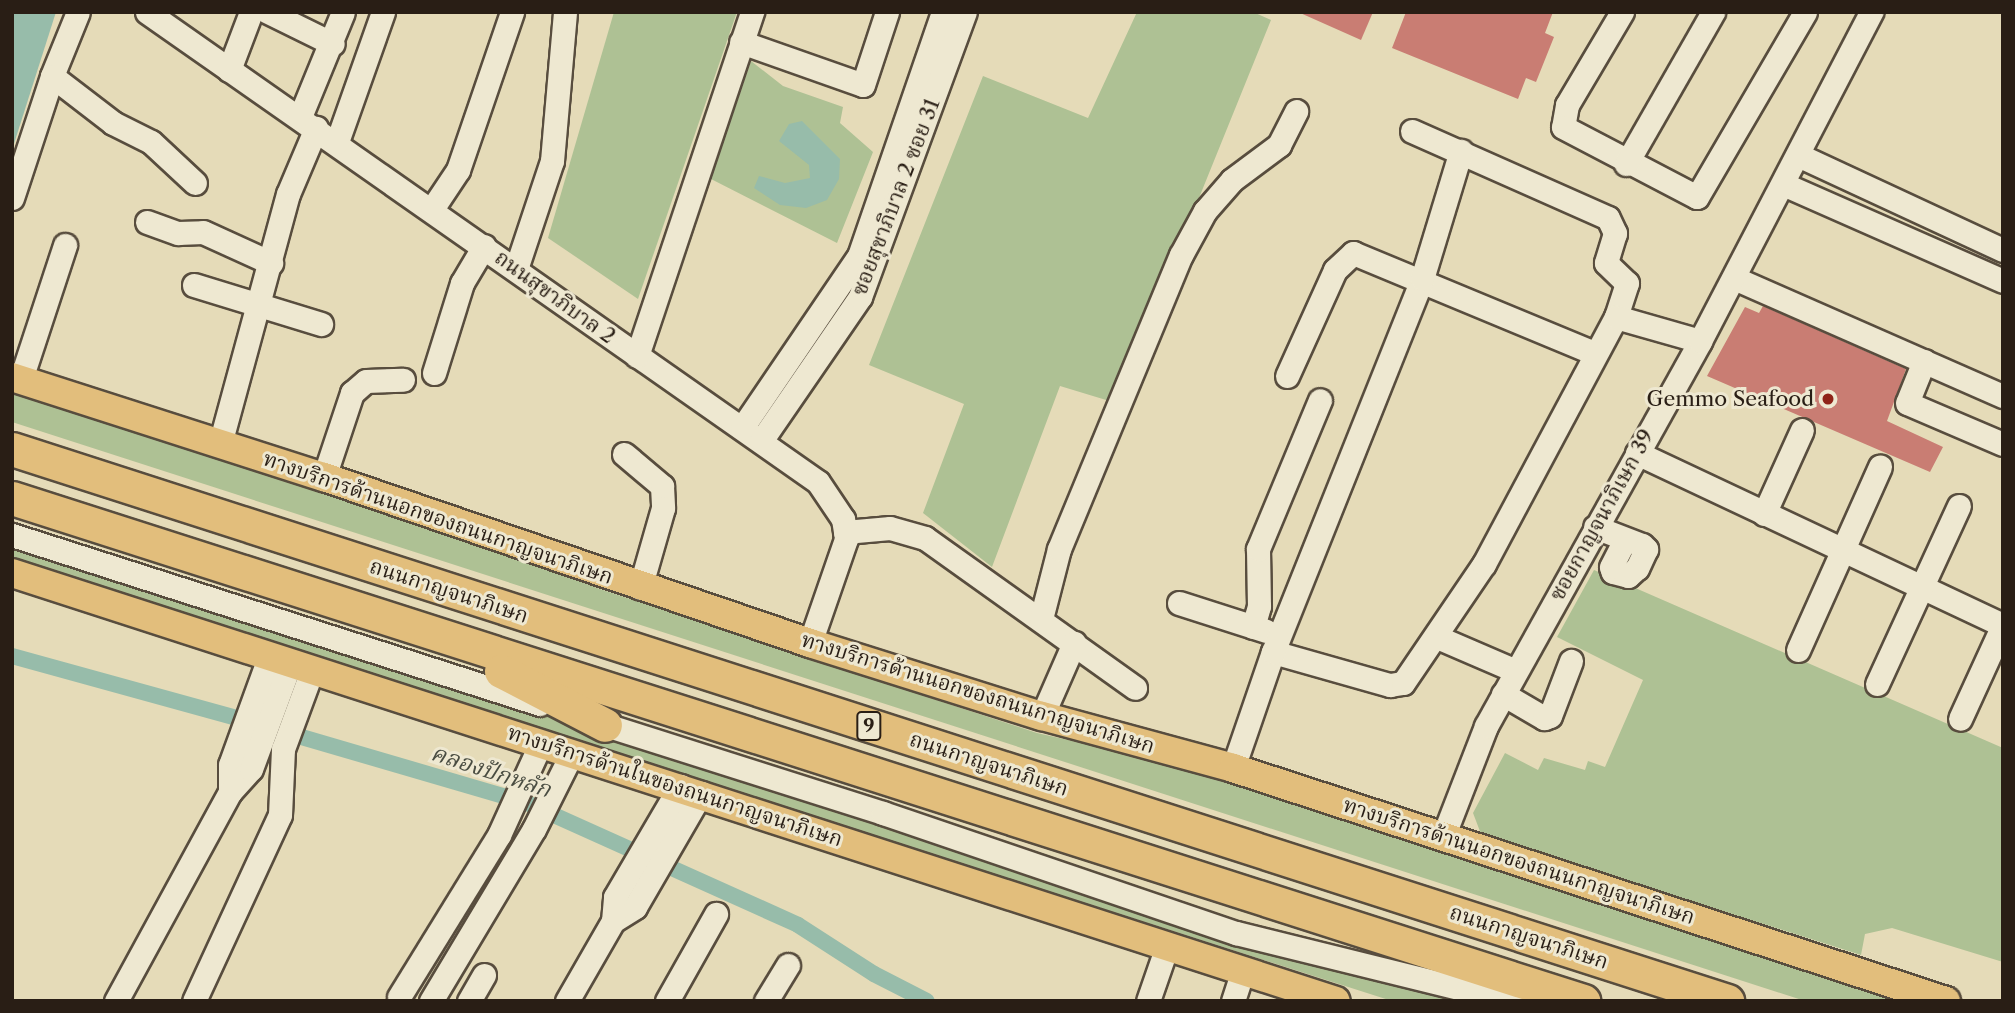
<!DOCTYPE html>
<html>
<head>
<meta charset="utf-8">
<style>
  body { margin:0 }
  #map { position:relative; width:2015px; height:1013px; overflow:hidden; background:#e5dbb8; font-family:"Libre Caslon Text","Noto Serif Thai",serif }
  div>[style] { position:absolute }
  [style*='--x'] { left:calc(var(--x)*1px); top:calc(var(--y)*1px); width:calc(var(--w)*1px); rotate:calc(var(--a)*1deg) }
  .green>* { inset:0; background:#aec194 }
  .water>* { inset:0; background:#97bcaa }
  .canal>* { height:16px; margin:-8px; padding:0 8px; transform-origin:8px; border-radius:8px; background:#97bcaa }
  .building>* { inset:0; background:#c97d73 }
  .roads { filter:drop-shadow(2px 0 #584d3e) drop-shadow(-2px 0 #584d3e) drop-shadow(0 2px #584d3e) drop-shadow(0 -2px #584d3e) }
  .minor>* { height:23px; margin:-11.5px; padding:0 11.5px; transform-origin:11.5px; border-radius:11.5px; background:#eee8d1 }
  .major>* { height:28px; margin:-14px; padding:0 14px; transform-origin:14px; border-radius:14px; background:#e2be7c }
  .highway>* { height:33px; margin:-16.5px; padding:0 16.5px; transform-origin:16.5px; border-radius:16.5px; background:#e2be7c }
  .dots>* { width:19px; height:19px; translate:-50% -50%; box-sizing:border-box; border:4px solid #eee8d1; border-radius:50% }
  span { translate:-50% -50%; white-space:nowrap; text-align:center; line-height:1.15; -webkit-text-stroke:6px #eee8d1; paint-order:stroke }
  .shield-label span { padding:2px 5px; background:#eee8d1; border:2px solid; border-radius:5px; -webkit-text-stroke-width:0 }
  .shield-label { font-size:19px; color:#291e15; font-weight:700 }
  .street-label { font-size:21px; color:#291e15 }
  .poi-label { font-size:21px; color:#291e15 }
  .right { translate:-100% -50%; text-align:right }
  .water-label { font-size:23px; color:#4a4d42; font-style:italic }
  .frame { position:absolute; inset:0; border:14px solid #291e15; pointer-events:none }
</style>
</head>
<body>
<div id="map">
  <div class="green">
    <div style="clip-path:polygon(614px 12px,737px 12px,638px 299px,548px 238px)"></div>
    <div style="clip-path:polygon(1137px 12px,1253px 12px,1271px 20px,1116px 403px,1060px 386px,992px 567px,923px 513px,964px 404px,869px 365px,983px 76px,1088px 118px)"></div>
    <div style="clip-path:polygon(751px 61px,783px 86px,843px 107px,840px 123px,873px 152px,837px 243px,711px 179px)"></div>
    <div style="clip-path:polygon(12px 392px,469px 538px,600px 589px,1037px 733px,1180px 765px,1905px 1001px,1805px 1001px,12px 422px)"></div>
    <div style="clip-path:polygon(12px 548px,800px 796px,1468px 1001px,1392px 1001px,12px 560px)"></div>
    <div style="clip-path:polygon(1594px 570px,2003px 748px,2003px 962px,1892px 928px,1865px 934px,1861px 955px,1481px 834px,1473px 813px,1505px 753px,1538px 770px,1544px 758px,1585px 770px,1588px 761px,1605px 767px,1643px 680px,1557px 637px)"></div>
  </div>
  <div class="water">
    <div style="clip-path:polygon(12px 12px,56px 12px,12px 150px)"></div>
    <div style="clip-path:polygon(802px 121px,840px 159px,839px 179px,827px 200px,806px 208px,780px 205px,754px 188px,759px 176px,785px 183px,810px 178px,809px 165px,779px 141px,789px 124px)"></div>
  </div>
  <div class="canal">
    <div style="--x:12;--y:656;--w:253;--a:15.4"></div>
    <div style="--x:281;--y:731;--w:256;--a:16.3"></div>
    <div style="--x:527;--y:803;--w:297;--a:24.2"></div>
    <div style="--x:798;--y:925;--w:90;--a:32.8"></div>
    <div style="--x:874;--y:974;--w:59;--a:27"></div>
  </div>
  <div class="building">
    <div style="clip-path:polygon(1298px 12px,1373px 12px,1361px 40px)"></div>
    <div style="clip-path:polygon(1406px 12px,1553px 12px,1545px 33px,1554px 37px,1536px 82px,1526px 78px,1518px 99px,1392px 48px)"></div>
    <div style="clip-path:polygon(1763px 306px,1906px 369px,1887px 421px,1943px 447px,1930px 472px,1707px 376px,1745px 307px,1759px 313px)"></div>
  </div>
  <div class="roads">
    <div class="minor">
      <div style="--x:78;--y:12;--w:69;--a:112.1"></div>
      <div style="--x:52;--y:76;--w:77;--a:37.6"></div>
      <div style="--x:113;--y:123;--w:42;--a:26.6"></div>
      <div style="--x:151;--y:142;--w:60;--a:43"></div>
      <div style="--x:147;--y:12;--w:819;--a:35.01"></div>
      <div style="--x:818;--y:482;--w:45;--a:56"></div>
      <div style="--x:843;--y:519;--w:20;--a:81"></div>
      <div style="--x:846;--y:539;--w:110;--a:109.1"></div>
      <div style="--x:268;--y:12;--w:72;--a:26.2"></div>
      <div style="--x:1622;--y:12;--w:108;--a:120.6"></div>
      <div style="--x:1567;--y:105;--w:22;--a:100"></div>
      <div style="--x:1563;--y:127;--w:151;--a:27.6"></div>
      <div style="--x:1697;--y:197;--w:214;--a:-59.7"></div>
      <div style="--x:741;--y:42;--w:129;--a:19.4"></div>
      <div style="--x:863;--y:85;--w:77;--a:-71.8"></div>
      <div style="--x:229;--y:70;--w:62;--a:-69.2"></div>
      <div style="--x:300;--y:117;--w:113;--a:-67.7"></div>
      <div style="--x:1412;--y:131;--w:214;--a:23.9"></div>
      <div style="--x:1608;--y:218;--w:17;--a:65"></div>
      <div style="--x:1615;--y:233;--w:31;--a:107"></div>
      <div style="--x:1606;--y:263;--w:29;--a:44"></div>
      <div style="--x:1627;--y:283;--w:36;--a:108"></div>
      <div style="--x:337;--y:142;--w:138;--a:-70.5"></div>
      <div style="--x:1798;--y:155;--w:226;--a:24.9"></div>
      <div style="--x:1626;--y:164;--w:175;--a:-60.2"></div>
      <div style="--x:1783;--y:184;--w:240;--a:23.8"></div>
      <div style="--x:12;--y:198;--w:128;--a:-71.8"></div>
      <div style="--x:432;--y:209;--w:47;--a:-56.3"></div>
      <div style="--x:458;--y:170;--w:167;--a:-71.1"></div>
      <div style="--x:147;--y:222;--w:33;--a:20"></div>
      <div style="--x:178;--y:233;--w:25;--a:-2"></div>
      <div style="--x:203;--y:232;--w:75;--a:24.5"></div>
      <div style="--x:516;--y:269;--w:114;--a:-71.6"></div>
      <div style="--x:552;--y:161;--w:150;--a:-85"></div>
      <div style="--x:1734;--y:278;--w:294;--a:23.7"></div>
      <div style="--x:194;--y:285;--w:133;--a:17.1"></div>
      <div style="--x:637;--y:356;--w:363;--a:-71.5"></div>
      <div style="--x:1924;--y:361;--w:45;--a:112"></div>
      <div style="--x:1907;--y:403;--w:104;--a:23.1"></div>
      <div style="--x:434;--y:373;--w:94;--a:-72.7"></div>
      <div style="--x:462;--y:283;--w:43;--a:-59.3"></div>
      <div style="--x:1287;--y:376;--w:116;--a:-65.6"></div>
      <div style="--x:1335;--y:270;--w:25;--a:-43"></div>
      <div style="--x:1353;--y:253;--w:262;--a:22.5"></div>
      <div style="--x:21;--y:379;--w:141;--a:-71.8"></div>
      <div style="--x:742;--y:428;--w:208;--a:-55.8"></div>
      <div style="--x:859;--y:256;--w:258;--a:-71"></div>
      <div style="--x:761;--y:441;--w:175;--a:-55.5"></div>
      <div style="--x:860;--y:297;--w:304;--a:-69.8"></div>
      <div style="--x:220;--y:444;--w:259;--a:-74.8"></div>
      <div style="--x:288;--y:194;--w:72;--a:-67"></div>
      <div style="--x:1637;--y:453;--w:404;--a:25.2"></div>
      <div style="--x:2003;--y:625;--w:103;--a:114.6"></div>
      <div style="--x:624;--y:454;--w:50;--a:40.1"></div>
      <div style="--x:662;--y:486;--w:22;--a:87"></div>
      <div style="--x:663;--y:508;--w:83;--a:106"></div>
      <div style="--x:324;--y:477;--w:89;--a:-71.6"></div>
      <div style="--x:352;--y:393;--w:18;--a:-41"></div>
      <div style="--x:366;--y:381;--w:37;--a:-2"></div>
      <div style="--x:1764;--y:514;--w:92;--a:-65.7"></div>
      <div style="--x:1595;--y:527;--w:50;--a:21"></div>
      <div style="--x:1642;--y:545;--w:6;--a:45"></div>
      <div style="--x:1646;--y:549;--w:21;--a:115"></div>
      <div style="--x:1637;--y:568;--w:12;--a:138"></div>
      <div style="--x:1628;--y:576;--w:16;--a:-165"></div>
      <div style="--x:1613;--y:572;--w:5;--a:-112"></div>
      <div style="--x:1611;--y:567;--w:31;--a:-63"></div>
      <div style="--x:845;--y:532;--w:45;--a:-5.1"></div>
      <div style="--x:890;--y:528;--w:36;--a:16"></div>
      <div style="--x:925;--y:538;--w:258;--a:35.5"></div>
      <div style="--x:12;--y:535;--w:554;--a:17.75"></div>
      <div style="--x:1179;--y:603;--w:91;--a:17.8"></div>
      <div style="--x:1041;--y:619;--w:72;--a:-75.6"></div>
      <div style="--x:1059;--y:549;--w:318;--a:-67.5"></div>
      <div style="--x:1181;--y:255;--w:50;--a:-61.4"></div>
      <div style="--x:1205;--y:211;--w:41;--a:-48.9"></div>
      <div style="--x:1232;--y:180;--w:59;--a:-36.7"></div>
      <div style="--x:1279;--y:145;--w:38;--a:-63"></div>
      <div style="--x:1253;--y:627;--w:22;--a:-74"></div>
      <div style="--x:1259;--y:606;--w:57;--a:-91"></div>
      <div style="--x:1258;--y:549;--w:161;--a:-67.4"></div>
      <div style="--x:1437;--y:637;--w:86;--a:23.3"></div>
      <div style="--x:1798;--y:650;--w:201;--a:-65.9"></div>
      <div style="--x:1273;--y:652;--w:122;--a:15.8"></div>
      <div style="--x:1390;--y:685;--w:13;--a:-9"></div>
      <div style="--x:1403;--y:683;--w:144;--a:-55.8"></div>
      <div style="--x:1484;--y:564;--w:280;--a:-61.9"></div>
      <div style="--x:1616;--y:317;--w:87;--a:15.9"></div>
      <div style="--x:1877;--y:684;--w:196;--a:-65.3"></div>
      <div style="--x:1503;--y:694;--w:48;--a:30.3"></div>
      <div style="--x:1544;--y:718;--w:6;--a:-18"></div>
      <div style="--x:1550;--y:716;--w:59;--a:-69.1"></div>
      <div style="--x:1042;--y:716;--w:80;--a:-66.3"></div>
      <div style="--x:593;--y:721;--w:304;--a:17.6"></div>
      <div style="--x:883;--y:813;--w:373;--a:18.8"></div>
      <div style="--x:1236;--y:933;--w:238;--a:13.9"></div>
      <div style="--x:1467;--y:990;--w:79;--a:8"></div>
      <div style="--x:1233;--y:768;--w:123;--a:-71"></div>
      <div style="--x:1273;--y:652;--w:402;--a:-68.2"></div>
      <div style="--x:1422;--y:279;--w:134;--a:-73.1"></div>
      <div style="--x:230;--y:792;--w:27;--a:-90"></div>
      <div style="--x:230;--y:765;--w:117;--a:-70"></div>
      <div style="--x:1443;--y:837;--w:119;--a:-68.8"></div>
      <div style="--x:1486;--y:726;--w:440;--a:-60.9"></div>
      <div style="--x:1700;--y:341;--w:371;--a:-62.5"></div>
      <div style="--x:613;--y:921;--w:26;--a:-32"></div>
      <div style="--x:635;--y:907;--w:132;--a:-59.9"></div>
      <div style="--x:399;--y:997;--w:190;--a:-58.3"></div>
      <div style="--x:499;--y:835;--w:101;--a:-65.5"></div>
      <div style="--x:116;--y:1001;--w:238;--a:-61.4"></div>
      <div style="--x:230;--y:792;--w:31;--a:-48"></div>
      <div style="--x:251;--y:769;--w:115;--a:-69.7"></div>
      <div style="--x:194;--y:1001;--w:205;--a:-65.2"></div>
      <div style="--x:280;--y:815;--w:66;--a:-87.4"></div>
      <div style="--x:283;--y:749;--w:86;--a:-69.7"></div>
      <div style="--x:431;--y:1001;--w:200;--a:-59.1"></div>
      <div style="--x:534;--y:829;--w:85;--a:-63.4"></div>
      <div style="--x:469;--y:1001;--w:30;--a:-60"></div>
      <div style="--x:567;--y:1001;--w:92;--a:-60.1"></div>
      <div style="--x:613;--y:921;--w:24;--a:-85"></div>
      <div style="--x:615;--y:897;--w:129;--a:-59.6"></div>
      <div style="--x:667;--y:1001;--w:100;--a:-60.6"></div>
      <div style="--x:766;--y:1001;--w:42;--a:-58.6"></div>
      <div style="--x:1148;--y:1001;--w:58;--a:-70.9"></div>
      <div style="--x:1233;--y:1001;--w:33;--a:-72"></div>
    </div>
    <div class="major">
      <div style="--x:12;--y:377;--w:328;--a:17.8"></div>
      <div style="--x:324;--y:477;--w:514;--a:18.86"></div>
      <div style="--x:810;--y:643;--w:243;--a:17.5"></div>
      <div style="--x:1042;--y:716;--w:198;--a:15.2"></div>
      <div style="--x:1233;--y:768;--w:750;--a:18.1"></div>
      <div style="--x:12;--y:573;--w:1391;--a:17.91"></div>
    </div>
    <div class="highway">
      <div style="--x:12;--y:449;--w:1802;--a:17.84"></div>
      <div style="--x:12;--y:498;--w:1650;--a:17.75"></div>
      <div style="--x:501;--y:671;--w:117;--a:27.4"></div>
    </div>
  </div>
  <div class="dots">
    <div style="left:1828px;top:399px;background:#8f2418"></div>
  </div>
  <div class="shield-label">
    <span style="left:869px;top:726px">9</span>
  </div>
  <div class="street-label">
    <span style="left:896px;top:197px;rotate:-69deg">ซอยสุขาภิบาล 2 ซอย 31</span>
    <span style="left:555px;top:297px;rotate:36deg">ถนนสุขาภิบาล 2</span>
    <span style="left:1602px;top:515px;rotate:-61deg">ซอยกาญจนาภิเษก 39</span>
    <span style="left:438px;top:518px;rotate:19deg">ทางบริการด้านนอกของถนนกาญจนาภิเษก</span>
    <span style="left:449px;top:591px;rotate:18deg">ถนนกาญจนาภิเษก</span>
    <span style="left:978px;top:693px;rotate:17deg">ทางบริการด้านนอกของถนนกาญจนาภิเษก</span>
    <span style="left:989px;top:764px;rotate:18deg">ถนนกาญจนาภิเษก</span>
    <span style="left:675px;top:786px;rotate:18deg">ทางบริการด้านในของถนนกาญจนาภิเษก</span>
    <span style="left:1519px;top:861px;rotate:18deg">ทางบริการด้านนอกของถนนกาญจนาภิเษก</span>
    <span style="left:1529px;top:937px;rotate:18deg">ถนนกาญจนาภิเษก</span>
  </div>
  <div class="poi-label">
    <span class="right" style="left:1814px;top:399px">Gemmo Seafood</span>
  </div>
  <div class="water-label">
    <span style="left:491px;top:771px;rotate:18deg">คลองปักหลัก</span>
  </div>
  <div class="frame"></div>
</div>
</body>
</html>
